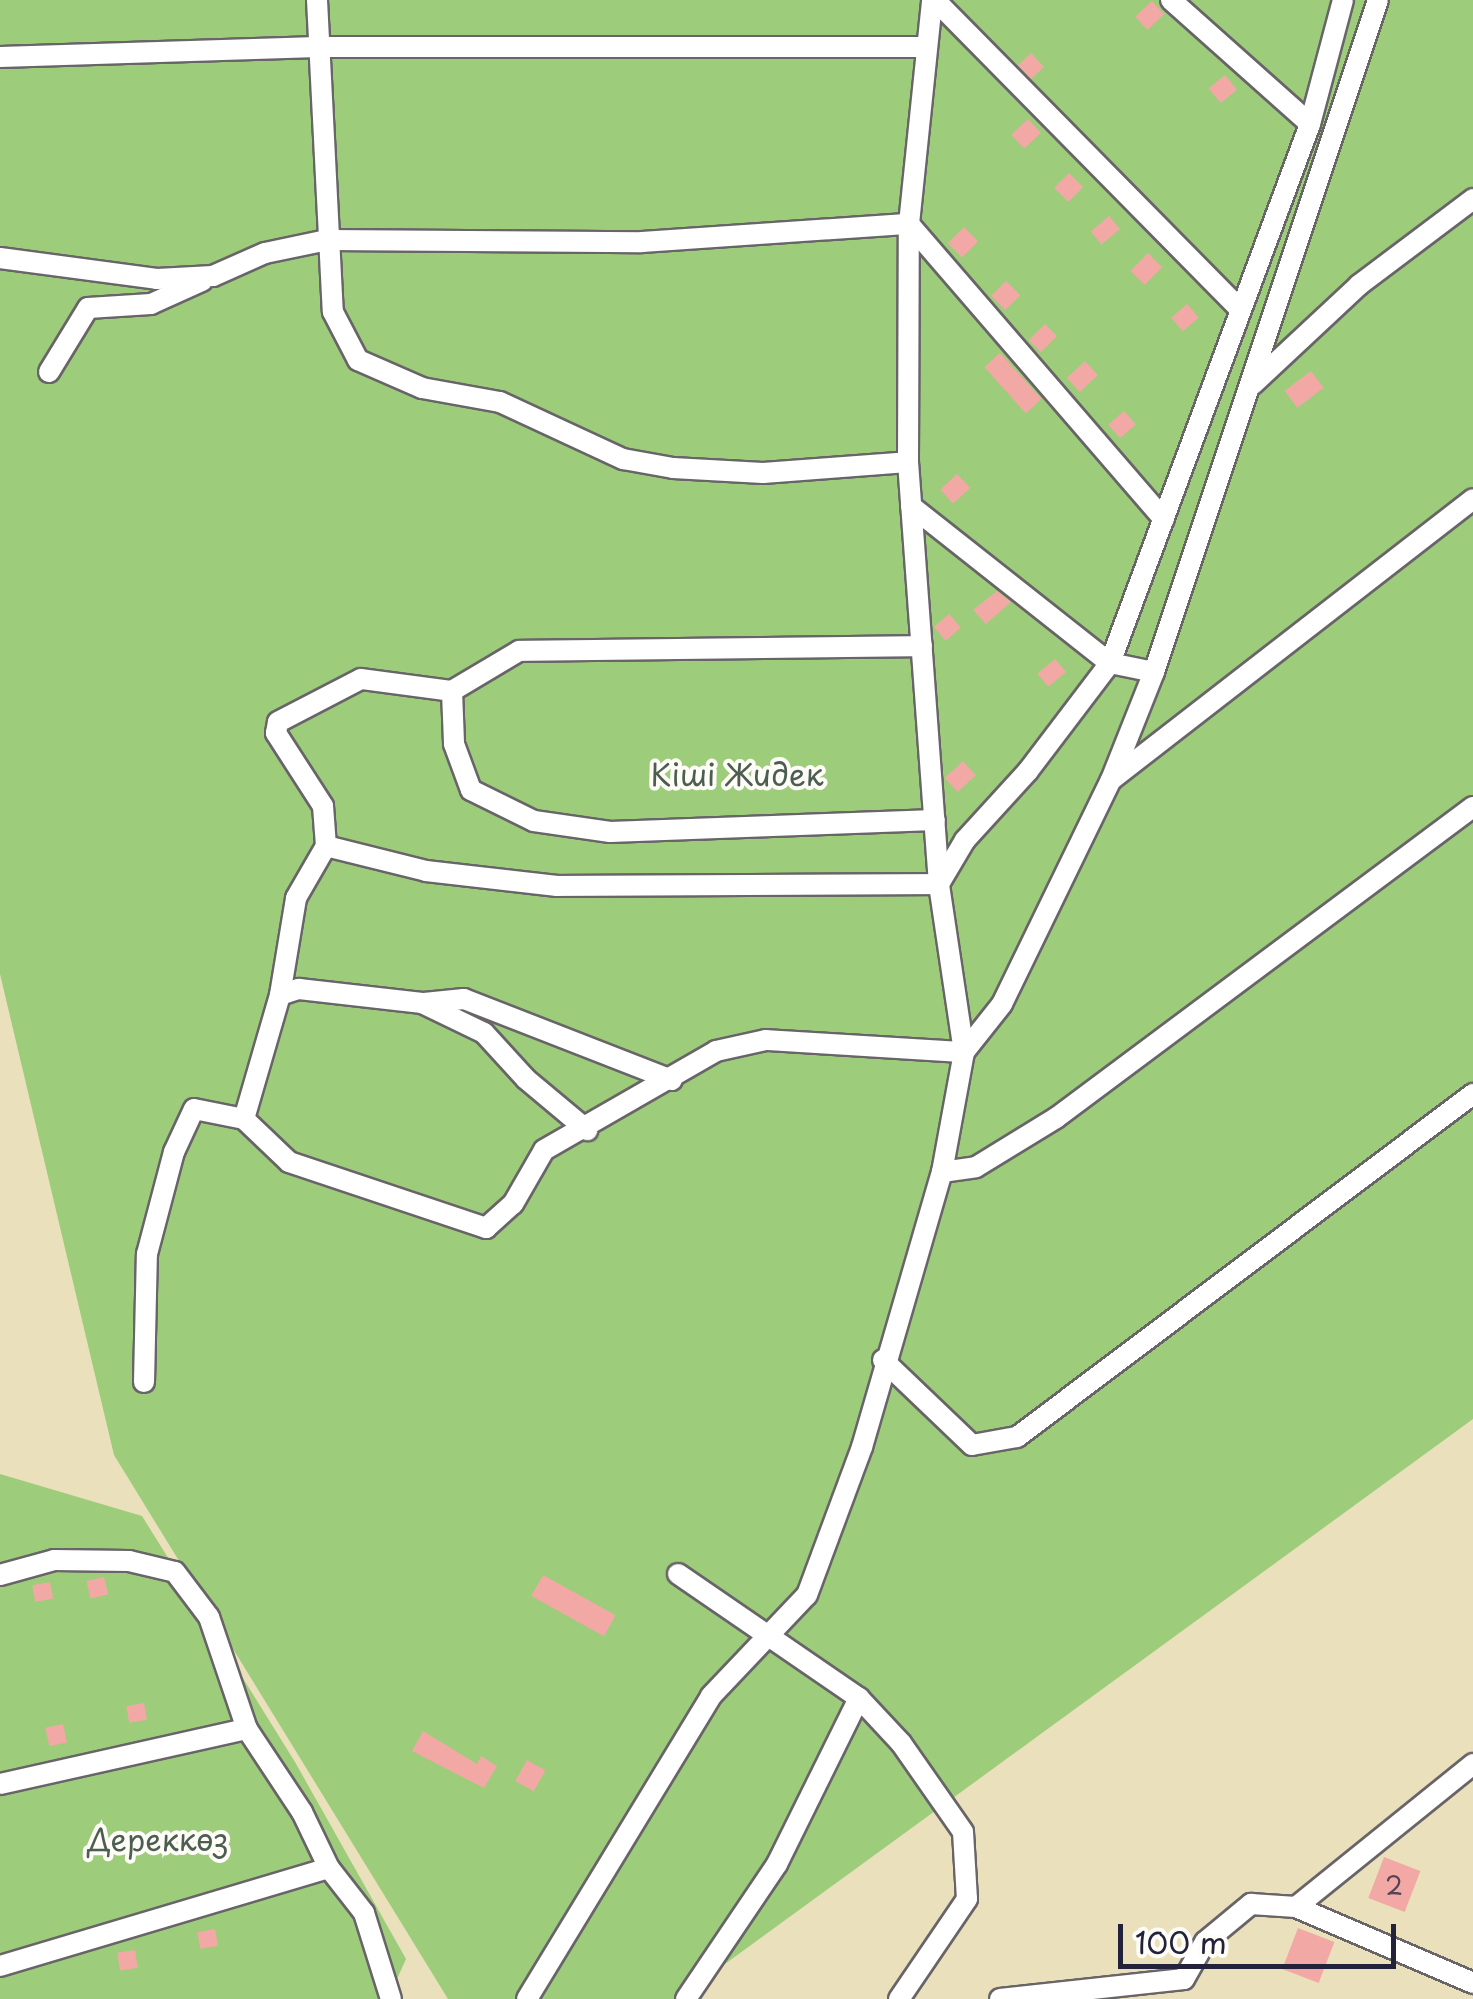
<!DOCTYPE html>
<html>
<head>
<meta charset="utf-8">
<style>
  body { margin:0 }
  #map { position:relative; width:1473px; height:1999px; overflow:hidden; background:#eae0bc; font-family:"Playpen Sans",sans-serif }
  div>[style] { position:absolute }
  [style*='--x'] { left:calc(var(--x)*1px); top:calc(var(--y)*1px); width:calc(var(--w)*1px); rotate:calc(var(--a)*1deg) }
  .green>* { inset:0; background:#9dcc7b }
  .building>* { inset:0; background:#f2a9a6; transform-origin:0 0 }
  .roads { filter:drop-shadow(2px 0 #686468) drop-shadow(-2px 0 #686468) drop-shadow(0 2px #686468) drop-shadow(0 -2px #686468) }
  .minor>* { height:20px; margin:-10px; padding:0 10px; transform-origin:10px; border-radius:10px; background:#fff }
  span { translate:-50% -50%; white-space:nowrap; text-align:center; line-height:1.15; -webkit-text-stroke:8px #fdfcf7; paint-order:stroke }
  .number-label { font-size:25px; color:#564456 }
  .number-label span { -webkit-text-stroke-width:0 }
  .park-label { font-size:30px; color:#4d5e51 }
  .scale { position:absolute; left:1118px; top:1924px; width:278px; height:45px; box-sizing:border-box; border:5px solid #22223b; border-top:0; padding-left:12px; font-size:30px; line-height:35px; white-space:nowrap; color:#22223b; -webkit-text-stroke:8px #fdfcf7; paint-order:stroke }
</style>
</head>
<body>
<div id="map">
  <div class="green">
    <div style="clip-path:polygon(0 0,1473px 0,1473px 1419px,677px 1999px,448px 1999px,114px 1455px,0 974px)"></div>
    <div style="clip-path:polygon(0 1474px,142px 1516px,295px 1762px,406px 1959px,388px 1999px,0 1999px)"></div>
  </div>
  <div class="building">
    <div style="left:1152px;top:1px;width:18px;height:23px;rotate:47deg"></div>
    <div style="left:1031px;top:53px;width:19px;height:18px;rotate:47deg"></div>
    <div style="left:1225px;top:75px;width:19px;height:21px;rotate:51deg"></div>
    <div style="left:1028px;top:119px;width:19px;height:23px;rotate:47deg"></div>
    <div style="left:1069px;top:173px;width:20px;height:21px;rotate:45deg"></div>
    <div style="left:1109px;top:216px;width:17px;height:24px;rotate:50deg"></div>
    <div style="left:964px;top:227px;width:20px;height:23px;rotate:45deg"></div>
    <div style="left:1148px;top:253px;width:20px;height:25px;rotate:45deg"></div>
    <div style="left:1006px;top:281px;width:20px;height:21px;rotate:45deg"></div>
    <div style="left:1187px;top:304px;width:18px;height:21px;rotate:49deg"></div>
    <div style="left:1045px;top:324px;width:17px;height:23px;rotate:45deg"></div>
    <div style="left:1000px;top:353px;width:62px;height:21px;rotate:48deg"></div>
    <div style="left:1085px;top:361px;width:19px;height:25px;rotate:47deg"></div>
    <div style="left:1311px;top:371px;width:21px;height:33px;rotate:53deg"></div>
    <div style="left:1124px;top:411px;width:18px;height:21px;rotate:49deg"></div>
    <div style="left:957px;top:474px;width:19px;height:23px;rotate:47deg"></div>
    <div style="clip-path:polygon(997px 591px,1011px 602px,986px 624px,973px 610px)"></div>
    <div style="left:949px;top:614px;width:18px;height:20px;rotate:49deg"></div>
    <div style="left:1055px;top:659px;width:17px;height:23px;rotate:50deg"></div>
    <div style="left:963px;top:761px;width:19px;height:25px;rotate:47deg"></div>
    <div style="left:543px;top:1575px;width:83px;height:24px;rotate:29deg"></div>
    <div style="left:104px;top:1577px;width:18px;height:18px;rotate:77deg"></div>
    <div style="left:50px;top:1582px;width:17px;height:18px;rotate:80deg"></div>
    <div style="left:144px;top:1703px;width:17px;height:18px;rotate:80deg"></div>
    <div style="left:63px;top:1724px;width:19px;height:18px;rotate:78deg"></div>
    <div style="clip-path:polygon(423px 1731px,477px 1764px,481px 1756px,497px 1766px,484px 1788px,412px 1751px)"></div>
    <div style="left:527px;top:1760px;width:21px;height:24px;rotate:29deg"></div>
    <div style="left:1384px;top:1857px;width:39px;height:44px;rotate:21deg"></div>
    <div style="left:1298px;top:1928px;width:39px;height:44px;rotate:21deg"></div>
    <div style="left:215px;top:1929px;width:17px;height:18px;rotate:80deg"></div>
    <div style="left:135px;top:1950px;width:18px;height:18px;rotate:81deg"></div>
  </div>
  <div class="roads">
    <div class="minor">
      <div style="--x:317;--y:0;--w:312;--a:87.1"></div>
      <div style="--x:333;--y:312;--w:54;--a:62.5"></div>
      <div style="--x:358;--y:360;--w:70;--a:23.6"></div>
      <div style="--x:422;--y:388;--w:79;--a:10.2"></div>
      <div style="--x:500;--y:402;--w:136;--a:24.9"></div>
      <div style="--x:623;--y:459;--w:51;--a:10.2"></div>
      <div style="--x:673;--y:468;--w:90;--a:3.2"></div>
      <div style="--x:763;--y:473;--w:145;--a:-4.3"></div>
      <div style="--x:935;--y:0;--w:431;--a:45.4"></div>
      <div style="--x:1171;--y:0;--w:186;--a:41.7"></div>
      <div style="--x:0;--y:57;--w:318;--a:-1.8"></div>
      <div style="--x:318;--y:47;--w:607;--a:0"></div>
      <div style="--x:0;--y:258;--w:158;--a:7.6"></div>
      <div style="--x:157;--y:279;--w:56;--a:-3.1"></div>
      <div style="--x:213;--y:276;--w:57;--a:-23.9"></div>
      <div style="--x:265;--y:253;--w:63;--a:-11.8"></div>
      <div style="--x:327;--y:240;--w:315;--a:0.4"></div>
      <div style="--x:642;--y:242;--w:268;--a:-3.9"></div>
      <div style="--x:909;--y:224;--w:390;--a:49.2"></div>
      <div style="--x:49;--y:372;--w:75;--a:-58.6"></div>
      <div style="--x:88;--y:308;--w:63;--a:-3.6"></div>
      <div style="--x:151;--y:304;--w:56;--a:-24.3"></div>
      <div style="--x:1253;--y:384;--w:145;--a:-43"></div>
      <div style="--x:1359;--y:285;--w:143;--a:-37"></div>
      <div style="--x:911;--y:506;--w:253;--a:38.3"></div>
      <div style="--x:1110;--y:663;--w:45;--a:11.6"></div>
      <div style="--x:922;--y:646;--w:403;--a:179.3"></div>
      <div style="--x:519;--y:651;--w:78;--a:149.2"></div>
      <div style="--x:452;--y:691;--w:53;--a:87.8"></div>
      <div style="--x:454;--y:744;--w:49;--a:69.7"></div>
      <div style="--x:471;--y:790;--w:70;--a:26.2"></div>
      <div style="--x:534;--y:821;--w:77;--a:8.2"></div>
      <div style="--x:610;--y:832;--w:325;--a:-2.1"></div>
      <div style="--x:1111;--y:780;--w:458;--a:-37.8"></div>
      <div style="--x:326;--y:846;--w:103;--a:14"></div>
      <div style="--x:426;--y:871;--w:132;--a:6.5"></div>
      <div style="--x:557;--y:886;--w:382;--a:-0.3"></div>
      <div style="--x:939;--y:884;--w:423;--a:-94.2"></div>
      <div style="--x:908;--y:462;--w:238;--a:-89.8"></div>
      <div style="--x:909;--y:224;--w:225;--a:-84.1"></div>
      <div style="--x:280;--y:995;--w:98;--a:-80.6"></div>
      <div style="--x:296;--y:898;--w:60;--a:-60"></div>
      <div style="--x:326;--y:846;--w:40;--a:-94.3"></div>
      <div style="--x:323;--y:806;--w:87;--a:-122.8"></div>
      <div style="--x:276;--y:733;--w:11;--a:-80"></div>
      <div style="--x:278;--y:722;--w:93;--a:-27.4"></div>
      <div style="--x:361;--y:679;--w:92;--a:7.5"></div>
      <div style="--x:424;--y:1003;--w:40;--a:-5.7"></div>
      <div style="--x:464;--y:999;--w:223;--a:21.3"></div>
      <div style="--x:964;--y:1052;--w:61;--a:-51.6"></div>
      <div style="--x:1002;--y:1004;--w:249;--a:-64.1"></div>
      <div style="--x:1111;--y:780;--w:116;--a:-68.3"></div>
      <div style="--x:1154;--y:672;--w:708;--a:-71.57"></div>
      <div style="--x:244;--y:1119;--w:129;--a:-73.8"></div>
      <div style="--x:280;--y:995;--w:20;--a:-18"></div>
      <div style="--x:299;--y:989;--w:124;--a:6.5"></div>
      <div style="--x:422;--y:1003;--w:69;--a:25.8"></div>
      <div style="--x:484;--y:1033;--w:62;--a:47.6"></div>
      <div style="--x:526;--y:1079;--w:80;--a:39.9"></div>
      <div style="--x:942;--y:1172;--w:34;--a:-8"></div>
      <div style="--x:976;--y:1167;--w:94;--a:-31.5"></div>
      <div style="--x:1056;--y:1118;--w:520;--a:-36.72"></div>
      <div style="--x:883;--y:1360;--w:123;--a:43.7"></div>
      <div style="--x:972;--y:1445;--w:46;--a:-10.1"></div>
      <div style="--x:1017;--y:1437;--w:571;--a:-36.95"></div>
      <div style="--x:144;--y:1382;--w:128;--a:-88.7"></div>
      <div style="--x:147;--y:1254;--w:106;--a:-75.2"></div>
      <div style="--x:174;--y:1152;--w:47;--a:-65.1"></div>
      <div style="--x:194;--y:1109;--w:51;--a:11.3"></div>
      <div style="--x:244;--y:1119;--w:62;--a:43.7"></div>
      <div style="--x:289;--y:1162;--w:208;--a:18.5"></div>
      <div style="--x:486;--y:1228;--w:36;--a:-42"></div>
      <div style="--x:513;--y:1204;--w:62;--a:-60.1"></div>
      <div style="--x:544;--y:1150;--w:198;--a:-29.9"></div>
      <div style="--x:716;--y:1051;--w:51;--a:-12.4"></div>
      <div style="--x:766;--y:1040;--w:198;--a:3.5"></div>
      <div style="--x:678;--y:1574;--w:219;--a:34.4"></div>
      <div style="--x:859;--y:1698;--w:62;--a:47"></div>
      <div style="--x:901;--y:1743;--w:108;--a:55.1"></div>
      <div style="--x:963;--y:1832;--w:67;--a:86.6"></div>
      <div style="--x:967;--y:1899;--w:121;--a:124.2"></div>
      <div style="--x:0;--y:1575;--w:56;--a:-15.5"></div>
      <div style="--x:54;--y:1560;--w:75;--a:0.8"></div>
      <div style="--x:129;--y:1561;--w:47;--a:13.4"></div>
      <div style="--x:175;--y:1572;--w:56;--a:52.9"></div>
      <div style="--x:209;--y:1617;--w:118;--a:71.3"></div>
      <div style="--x:247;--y:1729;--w:100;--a:56.5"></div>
      <div style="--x:302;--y:1812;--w:62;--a:64.3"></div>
      <div style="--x:329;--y:1868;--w:57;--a:52.1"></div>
      <div style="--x:364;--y:1913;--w:90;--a:72.6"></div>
      <div style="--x:0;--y:1784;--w:253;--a:-12.6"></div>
      <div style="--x:1296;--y:1907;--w:193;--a:23.2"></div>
      <div style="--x:0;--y:1966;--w:343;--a:-16.6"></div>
      <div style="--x:527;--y:1999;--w:354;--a:-58.7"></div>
      <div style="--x:711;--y:1696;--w:139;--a:-46.5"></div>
      <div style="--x:807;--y:1595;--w:158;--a:-69.6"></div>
      <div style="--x:862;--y:1447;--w:286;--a:-73.8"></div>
      <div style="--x:942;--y:1172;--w:122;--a:-79.6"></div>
      <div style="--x:964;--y:1052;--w:170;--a:-98.5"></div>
      <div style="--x:939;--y:884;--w:51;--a:-59.4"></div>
      <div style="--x:965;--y:840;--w:93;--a:-47.6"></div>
      <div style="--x:1028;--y:771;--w:136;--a:-52.8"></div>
      <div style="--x:1110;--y:663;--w:575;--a:-69.64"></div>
      <div style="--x:1310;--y:124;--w:128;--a:-75.1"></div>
      <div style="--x:686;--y:1999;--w:163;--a:-56"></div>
      <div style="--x:777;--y:1864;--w:185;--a:-63.7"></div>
      <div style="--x:1000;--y:1999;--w:185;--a:-6.2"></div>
      <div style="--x:1184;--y:1979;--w:43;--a:-60.4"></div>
      <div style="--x:1205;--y:1942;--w:60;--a:-39.6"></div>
      <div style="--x:1251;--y:1904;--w:45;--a:3.8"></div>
      <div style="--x:1296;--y:1907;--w:228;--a:-38.9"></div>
    </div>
  </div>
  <div class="number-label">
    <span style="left:1394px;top:1885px">2</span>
  </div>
  <div class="park-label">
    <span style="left:737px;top:774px">Кіші Жидек</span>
    <span style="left:158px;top:1839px">Дереккөз</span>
  </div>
  <div class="scale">100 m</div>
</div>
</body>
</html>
